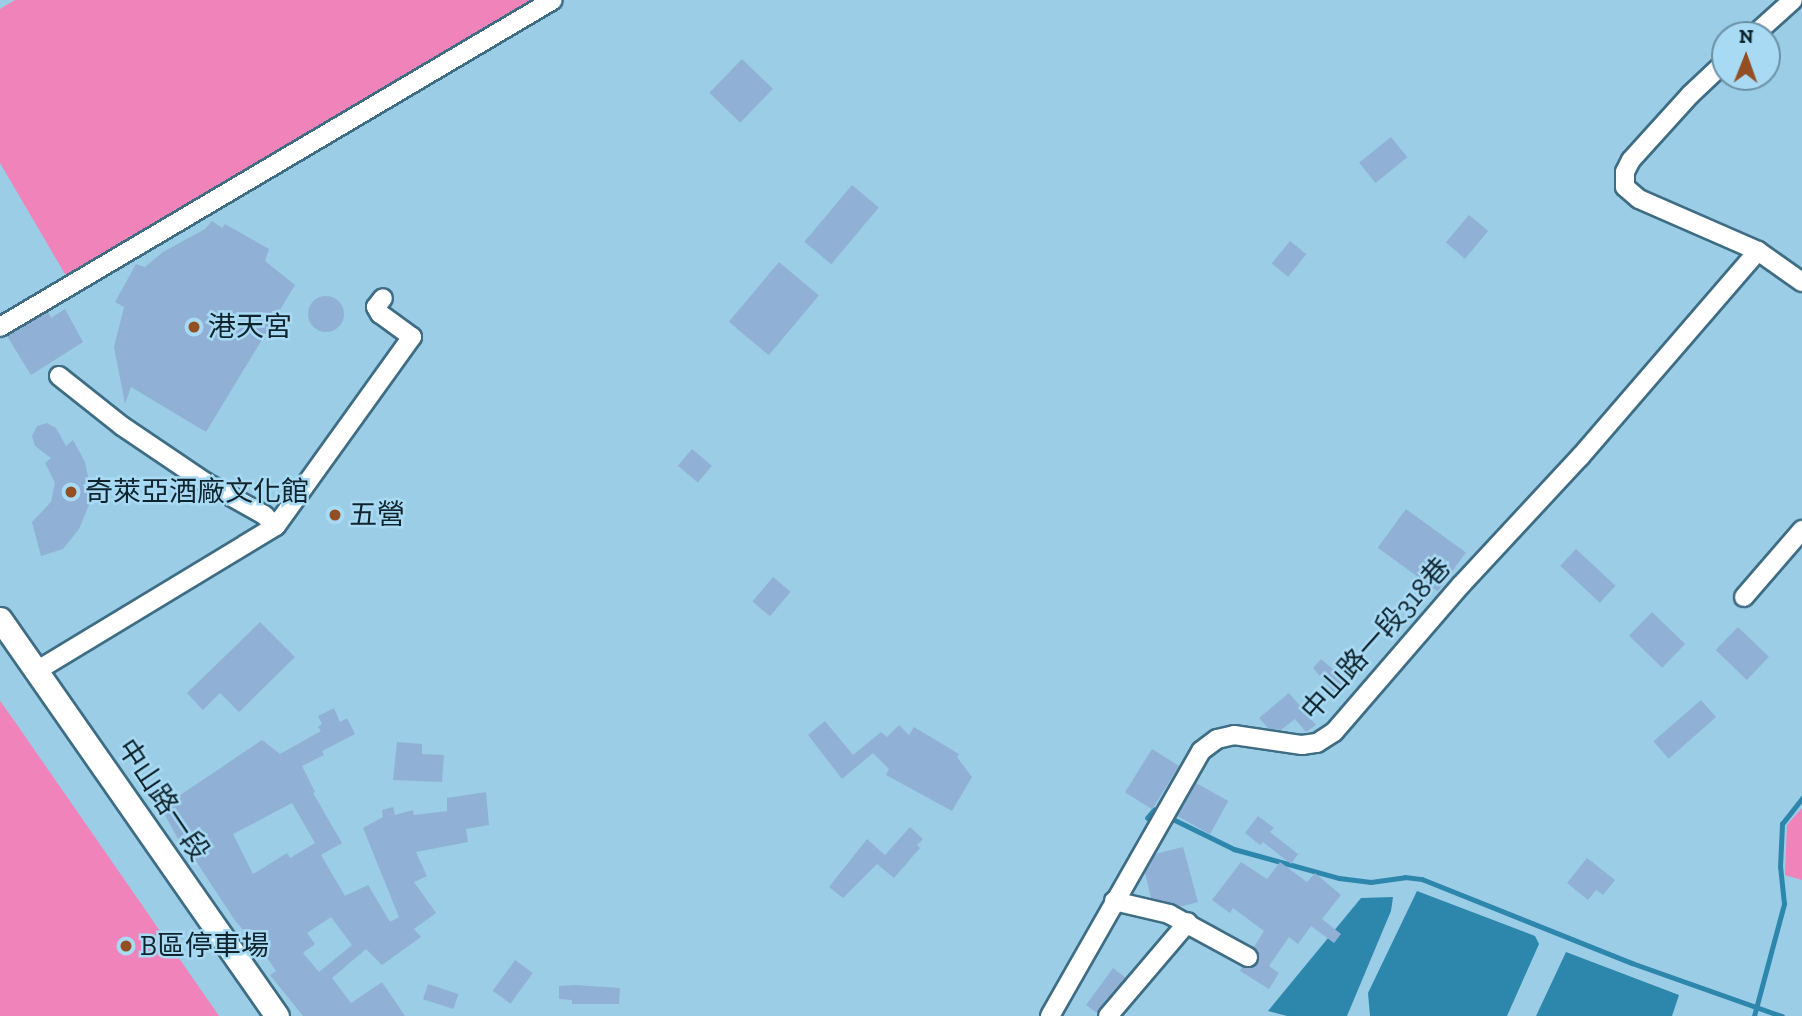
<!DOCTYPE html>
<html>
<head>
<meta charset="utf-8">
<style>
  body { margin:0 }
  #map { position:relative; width:1802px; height:1016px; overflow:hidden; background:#9bcde6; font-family:"Zilla Slab","Noto Sans TC",serif }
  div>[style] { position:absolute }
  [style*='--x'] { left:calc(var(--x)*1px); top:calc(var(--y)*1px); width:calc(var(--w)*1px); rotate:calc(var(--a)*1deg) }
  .green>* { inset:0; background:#f083b9 }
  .water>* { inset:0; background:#2d87ac }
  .stream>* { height:4.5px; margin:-2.25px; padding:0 2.25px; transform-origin:2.25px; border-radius:2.25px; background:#2d87ac }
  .building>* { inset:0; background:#90b1d5; transform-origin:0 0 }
  .round { border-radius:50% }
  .roads { filter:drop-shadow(2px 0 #3e6d84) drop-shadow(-2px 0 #3e6d84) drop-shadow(0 2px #3e6d84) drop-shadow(0 -2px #3e6d84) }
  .minor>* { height:18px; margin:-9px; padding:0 9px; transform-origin:9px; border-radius:9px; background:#fff }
  .tertiary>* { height:23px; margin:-11.5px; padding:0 11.5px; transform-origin:11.5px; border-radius:11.5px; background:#fff }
  .dots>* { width:19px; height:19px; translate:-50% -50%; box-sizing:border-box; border:4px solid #a8daf4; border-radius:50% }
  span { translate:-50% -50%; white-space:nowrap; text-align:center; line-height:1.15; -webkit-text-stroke:5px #a8daf4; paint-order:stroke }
  .poi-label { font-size:28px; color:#10242e }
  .left { translate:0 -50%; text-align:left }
  .street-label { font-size:28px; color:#10242e }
  .north { position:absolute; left:1711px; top:21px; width:70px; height:70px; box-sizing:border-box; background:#a8daf4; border:2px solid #6b91a5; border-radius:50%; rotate:1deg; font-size:19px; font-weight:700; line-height:28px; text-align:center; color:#10242e }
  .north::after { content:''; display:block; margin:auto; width:24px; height:32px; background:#934e23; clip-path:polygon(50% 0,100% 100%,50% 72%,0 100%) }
</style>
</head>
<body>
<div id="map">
  <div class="green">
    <div style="clip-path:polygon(15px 0,539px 0,72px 286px,0 163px,0 9px)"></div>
    <div style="clip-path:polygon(0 701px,13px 719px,219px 1016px,0 1016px)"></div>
    <div style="clip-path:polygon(1802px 808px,1802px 880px,1785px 875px,1787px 825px)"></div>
  </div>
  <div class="water">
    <div style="clip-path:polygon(1417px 891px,1535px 936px,1539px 944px,1507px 1016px,1370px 1016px,1368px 993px)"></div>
    <div style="clip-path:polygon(1393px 897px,1391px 911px,1347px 1016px,1287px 1016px,1268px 1011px,1361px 898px)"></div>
    <div style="clip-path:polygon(1566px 952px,1679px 995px,1672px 1016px,1536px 1016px)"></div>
  </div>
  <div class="stream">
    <div style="--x:1147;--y:818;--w:11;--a:-49"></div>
    <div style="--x:1175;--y:820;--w:66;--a:26.2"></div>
    <div style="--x:1234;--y:849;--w:109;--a:15.4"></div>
    <div style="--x:1339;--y:878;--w:32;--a:7"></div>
    <div style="--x:1371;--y:882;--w:34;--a:-8"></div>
    <div style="--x:1405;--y:877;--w:17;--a:7"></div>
    <div style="--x:1422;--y:879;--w:226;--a:21.8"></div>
    <div style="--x:1632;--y:963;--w:159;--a:19.5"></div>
    <div style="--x:1754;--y:1016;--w:116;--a:-75"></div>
    <div style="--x:1784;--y:904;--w:37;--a:-96"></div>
    <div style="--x:1780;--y:867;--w:43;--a:-87.3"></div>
    <div style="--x:1782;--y:824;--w:33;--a:-52"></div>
  </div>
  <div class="building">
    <div style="left:742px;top:59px;width:43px;height:47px;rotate:44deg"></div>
    <div style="left:1391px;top:137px;width:26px;height:41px;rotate:51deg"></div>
    <div style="left:852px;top:185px;width:35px;height:74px;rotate:40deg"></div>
    <div style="left:1469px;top:215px;width:25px;height:36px;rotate:40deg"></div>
    <div style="clip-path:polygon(212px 221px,222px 228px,225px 224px,269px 249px,265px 261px,295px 285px,206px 432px,131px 387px,125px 404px,114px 347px,124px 307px,115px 302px,136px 264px,145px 267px,163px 252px,205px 229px)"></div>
    <div style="left:1290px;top:241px;width:21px;height:29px;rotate:39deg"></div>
    <div style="left:779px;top:262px;width:52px;height:78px;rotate:40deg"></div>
    <div class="round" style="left:308px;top:296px;width:36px;height:36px"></div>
    <div style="clip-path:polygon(65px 309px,83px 342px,31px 375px,7px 336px,48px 312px,51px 318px)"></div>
    <div style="clip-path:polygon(47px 423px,56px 428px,66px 446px,73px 440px,85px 462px,89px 481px,89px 505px,79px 529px,63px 549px,41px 556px,32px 522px,51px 502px,55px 483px,45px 463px,51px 458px,35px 446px,32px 436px,37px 426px)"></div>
    <div style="left:692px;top:449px;width:26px;height:22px;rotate:40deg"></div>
    <div style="left:1406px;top:509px;width:74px;height:48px;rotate:36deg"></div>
    <div style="left:1576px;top:549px;width:54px;height:23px;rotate:43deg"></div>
    <div style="left:773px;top:577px;width:23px;height:32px;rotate:40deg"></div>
    <div style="left:1652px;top:612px;width:46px;height:33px;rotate:44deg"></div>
    <div style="clip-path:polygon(260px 622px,295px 657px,239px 712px,220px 693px,203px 710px,187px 693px)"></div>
    <div style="left:1738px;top:627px;width:43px;height:32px;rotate:44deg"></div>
    <div style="clip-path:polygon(1321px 659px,1350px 684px,1338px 697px,1313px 668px)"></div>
    <div style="clip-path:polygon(1289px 693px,1316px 725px,1306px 732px,1295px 719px,1281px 730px,1269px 729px,1259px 718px)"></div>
    <div style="left:1701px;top:700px;width:23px;height:63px;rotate:49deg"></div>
    <div style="clip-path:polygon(evenodd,334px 708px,340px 722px,347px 718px,355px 734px,322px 751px,324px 755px,302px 766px,315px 792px,313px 793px,342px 843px,321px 855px,345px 896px,368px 885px,390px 922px,399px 917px,363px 828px,383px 817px,382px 810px,393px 807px,395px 815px,413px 810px,414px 815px,447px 811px,447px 798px,486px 792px,489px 825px,466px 829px,468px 842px,416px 852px,427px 876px,414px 882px,436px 913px,414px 929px,421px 937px,382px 965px,366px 949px,332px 978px,351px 1003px,382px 982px,405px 1016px,303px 1016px,270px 975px,276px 971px,261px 949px,259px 950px,234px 919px,186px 846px,183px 848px,161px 808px,262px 740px,280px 754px,321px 731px,318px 727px,322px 724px,318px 716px,334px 708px,292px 803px,315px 843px,290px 858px,287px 853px,253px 874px,233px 834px,292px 803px,334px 708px,331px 917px,352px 945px,319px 972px,303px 953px,315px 944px,307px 933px,331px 917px)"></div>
    <div style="clip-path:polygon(825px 721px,853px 755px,881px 732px,887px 737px,899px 725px,909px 735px,914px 727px,959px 754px,957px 757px,972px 777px,952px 811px,886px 775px,889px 769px,873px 753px,842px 779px,808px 735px)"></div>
    <div style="clip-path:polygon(397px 742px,422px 744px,422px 754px,444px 755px,442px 782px,393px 780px)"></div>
    <div style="left:1152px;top:749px;width:32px;height:51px;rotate:32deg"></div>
    <div style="left:1196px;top:783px;width:37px;height:38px;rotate:29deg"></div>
    <div style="clip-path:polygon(1258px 816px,1274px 828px,1270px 832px,1298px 854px,1291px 864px,1263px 842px,1260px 845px,1245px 833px)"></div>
    <div style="clip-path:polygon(910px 827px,923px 839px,917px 845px,920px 848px,894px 878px,877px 864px,843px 898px,829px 887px,867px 839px,885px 855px)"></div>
    <div style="clip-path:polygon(1183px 847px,1198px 902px,1179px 907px,1151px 898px,1145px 873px,1155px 854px)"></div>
    <div style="clip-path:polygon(1587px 858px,1615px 880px,1603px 895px,1596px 890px,1588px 900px,1567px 883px)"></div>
    <div style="clip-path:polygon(1241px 862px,1267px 879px,1280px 862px,1307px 882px,1315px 873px,1341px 895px,1322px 919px,1341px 934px,1334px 943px,1311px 926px,1298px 944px,1289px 937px,1269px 966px,1279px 973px,1269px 989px,1240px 971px,1242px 967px,1249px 968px,1258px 963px,1259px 956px,1254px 947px,1264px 931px,1233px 908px,1230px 913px,1212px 900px)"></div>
    <div style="left:515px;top:960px;width:22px;height:38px;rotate:36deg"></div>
    <div style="clip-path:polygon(1113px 968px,1126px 978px,1097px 1013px,1086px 1005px)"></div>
    <div style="left:428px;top:984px;width:32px;height:16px;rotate:18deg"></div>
    <div style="clip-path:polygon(575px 985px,620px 988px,619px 1004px,572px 1004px,572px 1000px,559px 999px,559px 986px)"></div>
  </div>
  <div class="roads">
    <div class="minor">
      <div style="--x:1754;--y:35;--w:52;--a:-41.9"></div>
      <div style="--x:1725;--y:62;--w:48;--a:136.7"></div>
      <div style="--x:1690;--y:95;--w:88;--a:132.2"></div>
      <div style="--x:1631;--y:160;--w:13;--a:117"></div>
      <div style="--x:1625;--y:172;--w:15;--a:90"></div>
      <div style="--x:1625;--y:187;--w:18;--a:41"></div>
      <div style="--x:1639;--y:199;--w:130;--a:23.6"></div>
      <div style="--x:1758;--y:251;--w:54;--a:35.2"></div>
      <div style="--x:0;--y:327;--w:642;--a:-30.6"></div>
      <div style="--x:59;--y:376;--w:80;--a:38.4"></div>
      <div style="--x:122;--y:426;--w:100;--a:34"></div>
      <div style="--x:205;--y:482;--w:68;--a:29.2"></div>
      <div style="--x:264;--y:515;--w:16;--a:43"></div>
      <div style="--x:276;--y:526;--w:233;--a:-54.3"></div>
      <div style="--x:412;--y:337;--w:39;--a:-144"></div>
      <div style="--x:380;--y:314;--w:8;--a:-120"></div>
      <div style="--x:376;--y:307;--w:11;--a:-52"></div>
      <div style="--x:1744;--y:597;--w:89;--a:-49.1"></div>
      <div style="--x:38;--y:670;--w:278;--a:-31.2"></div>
      <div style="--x:1114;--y:901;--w:57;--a:13.3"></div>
      <div style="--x:1169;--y:914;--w:90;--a:28.6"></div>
      <div style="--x:1050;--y:1016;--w:305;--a:-60.3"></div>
      <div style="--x:1201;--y:751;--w:20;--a:-37"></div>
      <div style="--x:1217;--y:739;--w:17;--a:-13"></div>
      <div style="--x:1234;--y:735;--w:69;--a:8.4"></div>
      <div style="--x:1302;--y:745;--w:15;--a:-8"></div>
      <div style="--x:1317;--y:743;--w:20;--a:-33"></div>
      <div style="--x:1334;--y:732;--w:194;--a:-49.2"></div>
      <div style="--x:1461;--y:585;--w:175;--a:-47.1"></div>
      <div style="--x:1580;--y:457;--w:272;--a:-49.2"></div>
      <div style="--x:1108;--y:1016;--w:123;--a:-49.6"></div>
    </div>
    <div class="tertiary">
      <div style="--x:0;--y:619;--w:484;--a:55.1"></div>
    </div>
  </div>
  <div class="dots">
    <div style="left:194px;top:327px;background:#934e23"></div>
    <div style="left:71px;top:492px;background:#934e23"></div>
    <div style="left:335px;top:515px;background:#934e23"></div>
    <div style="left:126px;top:946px;background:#934e23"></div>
  </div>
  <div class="poi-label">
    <span class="left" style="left:208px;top:327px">港天宮</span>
    <span class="left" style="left:85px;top:492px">奇萊亞酒廠文化館</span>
    <span class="left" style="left:349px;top:515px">五營</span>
    <span class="left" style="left:140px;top:946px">B區停車場</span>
  </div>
  <div class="street-label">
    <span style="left:1376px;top:639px;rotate:-48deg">中山路一段318巷</span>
    <span style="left:163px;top:800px;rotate:56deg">中山路一段</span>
  </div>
  <div class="north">N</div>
</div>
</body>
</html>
